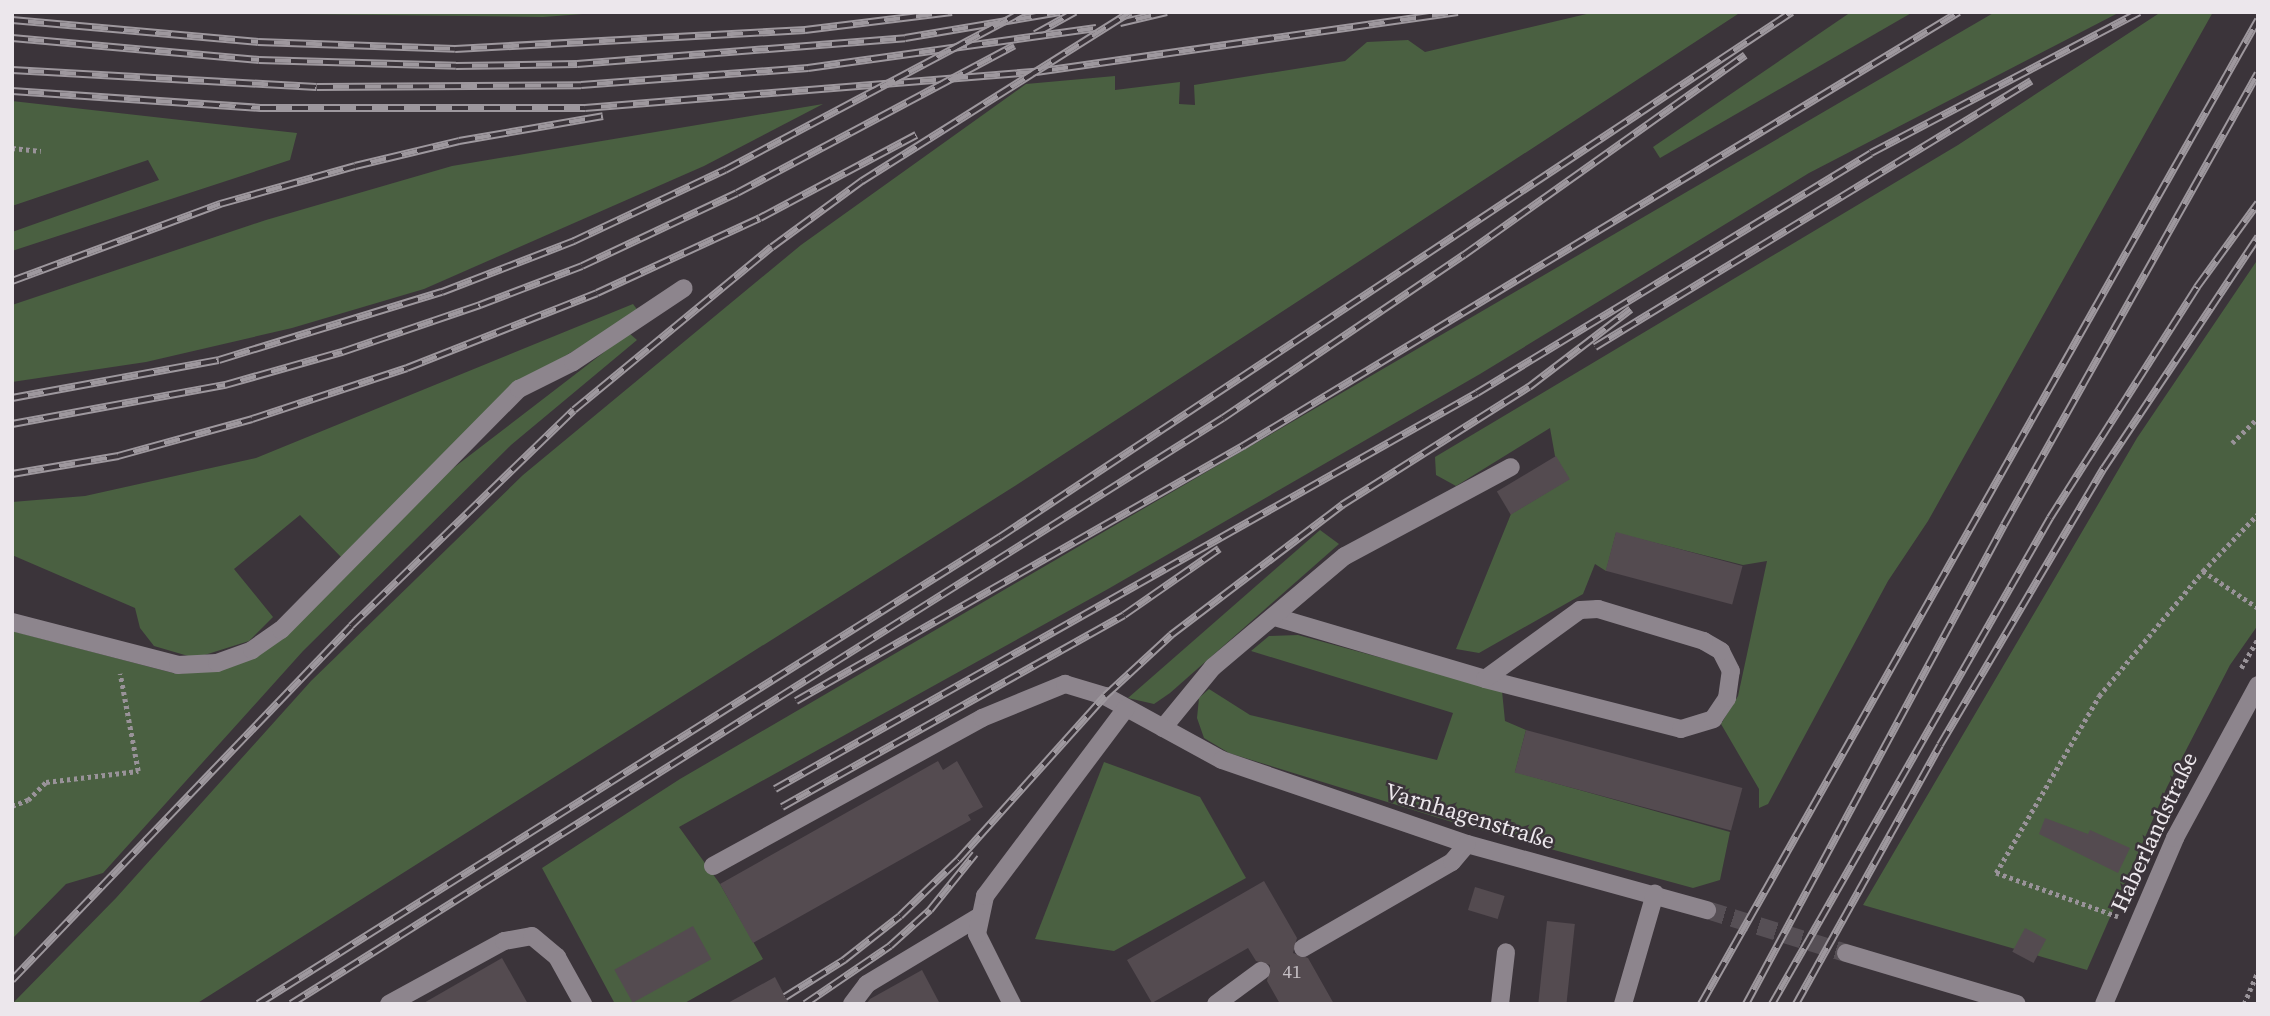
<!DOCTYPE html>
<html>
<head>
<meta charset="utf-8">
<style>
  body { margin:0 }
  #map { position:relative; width:2270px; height:1016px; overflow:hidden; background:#3b343a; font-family:"Source Serif 4",serif }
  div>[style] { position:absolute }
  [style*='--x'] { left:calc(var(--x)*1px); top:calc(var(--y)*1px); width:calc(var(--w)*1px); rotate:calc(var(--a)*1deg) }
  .green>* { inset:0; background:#4a6041 }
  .building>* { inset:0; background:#544b50; transform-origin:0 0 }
  .street-tunnel>* { height:18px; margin-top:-9px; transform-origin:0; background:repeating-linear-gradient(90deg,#564f55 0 18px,transparent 0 27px) }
  .path>* { height:4.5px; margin-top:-2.25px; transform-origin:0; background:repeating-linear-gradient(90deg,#999399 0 3.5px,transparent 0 7px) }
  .lane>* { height:18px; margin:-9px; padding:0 9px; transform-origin:9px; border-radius:9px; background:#8d858d }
  .street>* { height:18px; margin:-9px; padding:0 9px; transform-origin:9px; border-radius:9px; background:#8d858d }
  .rail>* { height:8px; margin-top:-4px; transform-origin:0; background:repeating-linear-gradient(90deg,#3b343a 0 16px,#9e989e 0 32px); box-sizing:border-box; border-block:2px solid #9e989e }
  span { translate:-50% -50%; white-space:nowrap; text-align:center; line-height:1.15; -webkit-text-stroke:5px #3b343a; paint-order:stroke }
  .number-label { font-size:19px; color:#c6c0c5 }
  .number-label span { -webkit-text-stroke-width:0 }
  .street-label { font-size:23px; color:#ece7ec }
  .frame { position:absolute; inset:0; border:14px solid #ece7ec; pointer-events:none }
</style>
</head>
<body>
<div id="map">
  <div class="green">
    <div style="clip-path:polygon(140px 12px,609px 12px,543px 17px)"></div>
    <div style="clip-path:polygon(1595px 12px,1741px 12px,1021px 482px,196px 1004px,12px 1004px,116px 898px,311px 681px,523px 475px,801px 245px,1026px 84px,1115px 76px,1115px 90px,1180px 82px,1179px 104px,1195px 105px,1194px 85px,1345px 61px,1367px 42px,1408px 40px,1425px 52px)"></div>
    <div style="clip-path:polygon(1851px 12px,1913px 12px,1660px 158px,1653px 147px)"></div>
    <div style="clip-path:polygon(1995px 12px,2120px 12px,1809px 173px,1480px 374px,1108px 589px,679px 827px,720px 884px,763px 959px,683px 1004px,615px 1004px,542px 868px,680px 779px)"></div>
    <div style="clip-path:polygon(2161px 12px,2213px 12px,1928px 521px,1888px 581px,1768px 804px,1759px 808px,1759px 789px,1721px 724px,1738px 696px,1767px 561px,1743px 565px,1616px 533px,1606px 571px,1595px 564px,1583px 594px,1479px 653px,1456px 649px,1511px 514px,1569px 479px,1555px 456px,1550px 428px,1456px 486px,1436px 475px,1435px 457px,1958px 145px)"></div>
    <div style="clip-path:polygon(12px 101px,297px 133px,290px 160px,12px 251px,12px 232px,159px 180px,148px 160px,12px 206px)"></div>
    <div style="clip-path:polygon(823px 104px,704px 166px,424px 289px,292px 328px,146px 362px,12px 382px,12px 305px,266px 220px,452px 166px)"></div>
    <div style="clip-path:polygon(2258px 259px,2258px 625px,2230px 665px,2167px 787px,2087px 970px,1863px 905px,2137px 438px)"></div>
    <div style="clip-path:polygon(633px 304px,639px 312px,523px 381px,341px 557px,300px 515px,234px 569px,273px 617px,249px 641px,195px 658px,154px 646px,140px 628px,135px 608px,12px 555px,12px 502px,85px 496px,256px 458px)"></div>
    <div style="clip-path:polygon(629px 333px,637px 340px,511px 445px,303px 651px,103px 873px,66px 884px,12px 939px,12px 631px,177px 674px,220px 669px,256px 655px,452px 469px)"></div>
    <div style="clip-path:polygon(1320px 530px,1339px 544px,1170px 693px,1154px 704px,1128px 698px)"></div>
    <div style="clip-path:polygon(1298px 635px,1502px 691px,1505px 721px,1526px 730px,1515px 772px,1730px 832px,1720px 880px,1693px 888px,1452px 822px,1229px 753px,1204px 738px,1197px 718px,1199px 698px,1209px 689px,1250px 715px,1437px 760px,1453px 713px,1251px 651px,1269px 636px)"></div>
    <div style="clip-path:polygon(1104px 762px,1200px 797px,1246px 878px,1114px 951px,1035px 939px)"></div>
  </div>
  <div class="building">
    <div style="left:1556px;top:456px;width:27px;height:69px;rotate:59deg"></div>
    <div style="left:1616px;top:532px;width:131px;height:40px;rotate:15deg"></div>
    <div style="left:1526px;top:730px;width:224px;height:44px;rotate:15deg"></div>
    <div style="clip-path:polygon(938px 761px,943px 770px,957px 761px,983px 807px,968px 815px,971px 820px,753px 943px,720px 884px)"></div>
    <div style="clip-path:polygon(2045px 818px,2088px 834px,2090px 830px,2130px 848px,2118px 873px,2039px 834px)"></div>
    <div style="clip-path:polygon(1264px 881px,1297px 938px,1293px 953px,1308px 958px,1334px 1004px,1280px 1004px,1267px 981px,1270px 965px,1256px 961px,1248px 948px,1152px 1003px,1127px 960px)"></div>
    <div style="left:1475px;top:887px;width:31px;height:24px;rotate:17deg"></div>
    <div style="left:1547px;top:921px;width:28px;height:84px;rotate:6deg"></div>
    <div style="left:693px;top:926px;width:38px;height:90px;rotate:61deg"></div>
    <div style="left:2025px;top:928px;width:24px;height:27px;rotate:28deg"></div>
    <div style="clip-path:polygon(502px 958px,528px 1004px,422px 1004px)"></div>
    <div style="clip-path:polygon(922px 970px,940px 1004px,866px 1004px,870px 999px)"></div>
    <div style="clip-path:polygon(775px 977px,789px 1004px,726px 1004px)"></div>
  </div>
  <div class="street-tunnel">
    <div style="--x:1707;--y:910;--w:145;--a:17.2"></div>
  </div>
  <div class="path">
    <div style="--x:12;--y:148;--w:29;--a:6"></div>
    <div style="--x:2232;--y:443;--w:36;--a:-44"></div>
    <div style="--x:2203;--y:571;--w:66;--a:33.9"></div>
    <div style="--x:2241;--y:668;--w:34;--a:-60"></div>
    <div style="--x:12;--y:806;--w:17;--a:-21"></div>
    <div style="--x:28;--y:800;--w:25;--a:-45"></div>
    <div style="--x:46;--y:782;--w:93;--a:-6.8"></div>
    <div style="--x:138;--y:771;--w:99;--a:-100.5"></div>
    <div style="--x:2118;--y:917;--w:130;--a:-160.2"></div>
    <div style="--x:1996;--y:873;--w:205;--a:-59.8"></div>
    <div style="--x:2099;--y:696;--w:163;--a:-50.2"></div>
    <div style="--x:2203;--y:571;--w:79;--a:-46"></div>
    <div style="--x:2244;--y:1004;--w:36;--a:-67"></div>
  </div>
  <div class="lane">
    <div style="--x:1275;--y:617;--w:219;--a:16.4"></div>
    <div style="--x:1485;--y:679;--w:202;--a:14.3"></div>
    <div style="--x:1681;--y:729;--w:34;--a:-17"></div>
    <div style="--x:1713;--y:719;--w:25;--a:-56"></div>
    <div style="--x:1727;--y:698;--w:27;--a:-82"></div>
    <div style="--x:1731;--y:671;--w:22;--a:-117"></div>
    <div style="--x:1721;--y:651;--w:20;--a:-150"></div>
    <div style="--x:1704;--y:641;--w:111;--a:-163.2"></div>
    <div style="--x:1598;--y:609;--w:18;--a:177"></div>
    <div style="--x:1580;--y:610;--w:117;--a:144"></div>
    <div style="--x:12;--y:622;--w:171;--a:14.5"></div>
    <div style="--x:178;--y:665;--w:39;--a:-3"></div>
    <div style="--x:217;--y:663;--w:37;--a:-20"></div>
    <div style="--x:252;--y:650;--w:35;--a:-35"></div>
    <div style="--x:281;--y:630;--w:339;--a:-45.4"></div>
    <div style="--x:519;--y:389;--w:60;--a:-26.6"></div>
    <div style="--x:573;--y:362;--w:133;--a:-33.7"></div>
    <div style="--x:1163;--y:728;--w:79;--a:-50.7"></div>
    <div style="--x:1213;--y:667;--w:172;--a:-40.1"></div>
    <div style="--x:1345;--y:556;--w:188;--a:-28.2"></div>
    <div style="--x:713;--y:866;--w:307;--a:-28.8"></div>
    <div style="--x:982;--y:718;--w:90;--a:-22.3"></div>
    <div style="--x:1065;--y:684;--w:42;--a:16.7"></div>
    <div style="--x:1105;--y:696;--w:133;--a:28.7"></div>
    <div style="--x:1222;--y:760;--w:259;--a:18.9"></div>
    <div style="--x:1467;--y:844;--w:249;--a:15.4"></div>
    <div style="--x:1303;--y:948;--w:172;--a:-30"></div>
    <div style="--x:1452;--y:862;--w:23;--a:-50"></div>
    <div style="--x:389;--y:1004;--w:131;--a:-28.7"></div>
    <div style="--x:504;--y:941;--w:28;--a:-10"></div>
    <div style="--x:532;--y:936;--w:33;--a:40"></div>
    <div style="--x:557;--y:957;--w:54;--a:61"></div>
    <div style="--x:852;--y:1004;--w:25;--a:-53"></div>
    <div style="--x:867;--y:984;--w:132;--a:-31"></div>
    <div style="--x:1012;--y:1004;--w:78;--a:-116.6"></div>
    <div style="--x:977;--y:934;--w:39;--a:-78"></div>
    <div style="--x:985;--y:896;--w:235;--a:-53.1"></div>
    <div style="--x:1216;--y:1004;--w:56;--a:-36.3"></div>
    <div style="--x:1500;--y:1004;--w:52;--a:-83.4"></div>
    <div style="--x:1623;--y:1004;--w:115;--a:-73.8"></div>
  </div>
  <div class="street">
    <div style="--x:1846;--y:953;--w:178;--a:16.6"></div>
    <div style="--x:2104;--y:1004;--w:181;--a:-66.8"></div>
    <div style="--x:2175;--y:838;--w:174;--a:-61.5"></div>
  </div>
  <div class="rail">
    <div style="--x:12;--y:20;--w:247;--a:5.1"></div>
    <div style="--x:258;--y:42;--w:197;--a:2"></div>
    <div style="--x:455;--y:49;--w:351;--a:-3.1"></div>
    <div style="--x:805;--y:30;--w:148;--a:-7"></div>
    <div style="--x:1120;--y:23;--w:48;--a:-13.2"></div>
    <div style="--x:1035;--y:34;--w:46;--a:-28.8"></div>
    <div style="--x:12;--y:38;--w:248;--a:5.1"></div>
    <div style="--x:259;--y:60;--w:197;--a:1.7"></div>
    <div style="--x:456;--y:66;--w:121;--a:-0.9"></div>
    <div style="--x:577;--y:64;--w:329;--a:-4.5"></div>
    <div style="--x:905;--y:38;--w:157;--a:-9.5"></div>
    <div style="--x:12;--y:70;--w:305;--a:3.2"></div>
    <div style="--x:317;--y:87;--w:264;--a:-0.4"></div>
    <div style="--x:581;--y:85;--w:228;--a:-4.3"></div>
    <div style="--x:808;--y:68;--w:291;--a:-7.9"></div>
    <div style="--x:12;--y:91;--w:249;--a:3.9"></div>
    <div style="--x:260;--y:108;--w:325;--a:0"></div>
    <div style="--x:585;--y:108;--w:452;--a:-4.6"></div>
    <div style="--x:1036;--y:72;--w:426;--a:-8.1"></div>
    <div style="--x:12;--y:281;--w:222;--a:-20.3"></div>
    <div style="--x:220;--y:204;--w:140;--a:-15.7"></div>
    <div style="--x:355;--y:166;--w:107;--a:-13.5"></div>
    <div style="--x:459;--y:141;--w:146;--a:-9.8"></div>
    <div style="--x:1595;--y:347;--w:511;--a:-31.39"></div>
    <div style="--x:12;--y:398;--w:210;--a:-10.4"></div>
    <div style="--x:219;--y:360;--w:233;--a:-17"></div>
    <div style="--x:442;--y:292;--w:142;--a:-21.1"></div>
    <div style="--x:574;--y:241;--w:167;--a:-25.2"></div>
    <div style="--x:725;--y:170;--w:336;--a:-28"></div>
    <div style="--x:12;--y:424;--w:217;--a:-10.4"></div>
    <div style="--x:225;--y:385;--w:122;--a:-15.8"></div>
    <div style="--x:342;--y:352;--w:146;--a:-18.8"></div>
    <div style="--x:480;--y:305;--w:109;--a:-20.9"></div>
    <div style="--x:582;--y:266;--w:171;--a:-25.2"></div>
    <div style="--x:737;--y:193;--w:314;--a:-28"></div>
    <div style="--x:12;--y:474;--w:108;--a:-9.6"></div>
    <div style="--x:118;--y:456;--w:139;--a:-15.4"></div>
    <div style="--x:252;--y:419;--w:163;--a:-18.2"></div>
    <div style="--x:407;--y:368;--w:204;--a:-21.5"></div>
    <div style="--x:597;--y:293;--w:179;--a:-24.7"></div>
    <div style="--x:760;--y:218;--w:177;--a:-28"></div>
    <div style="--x:796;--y:701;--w:515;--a:-29.7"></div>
    <div style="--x:1243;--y:446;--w:837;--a:-31.22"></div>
    <div style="--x:775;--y:789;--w:806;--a:-29.43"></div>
    <div style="--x:1477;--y:393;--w:461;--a:-31.3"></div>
    <div style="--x:1871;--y:153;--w:303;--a:-27.7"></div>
    <div style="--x:782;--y:807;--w:392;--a:-29.3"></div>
    <div style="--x:1124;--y:615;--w:116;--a:-34.8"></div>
    <div style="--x:12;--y:980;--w:490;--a:-46.2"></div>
    <div style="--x:351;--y:626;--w:310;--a:-44.1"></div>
    <div style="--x:574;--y:410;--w:256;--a:-39.5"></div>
    <div style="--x:772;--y:247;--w:112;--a:-36.3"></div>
    <div style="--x:862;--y:181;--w:317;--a:-32.2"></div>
    <div style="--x:785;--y:997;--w:70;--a:-32.1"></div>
    <div style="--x:844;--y:960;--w:71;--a:-38.2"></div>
    <div style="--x:900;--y:916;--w:81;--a:-44"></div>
    <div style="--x:958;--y:860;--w:220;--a:-48.1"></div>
    <div style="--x:1105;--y:696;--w:90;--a:-42.7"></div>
    <div style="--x:1171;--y:635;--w:215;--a:-37.2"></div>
    <div style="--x:1342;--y:505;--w:221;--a:-32.3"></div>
    <div style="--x:1529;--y:387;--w:128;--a:-37.4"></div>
    <div style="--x:258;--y:1004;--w:877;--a:-32.19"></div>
    <div style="--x:1000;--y:537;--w:950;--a:-33.54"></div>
    <div style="--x:291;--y:1004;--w:1101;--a:-32.16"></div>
    <div style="--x:1223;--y:418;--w:291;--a:-34.1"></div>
    <div style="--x:1464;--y:255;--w:345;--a:-35.4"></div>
    <div style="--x:805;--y:1004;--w:103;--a:-34.3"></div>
    <div style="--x:890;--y:946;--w:54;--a:-42"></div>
    <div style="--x:930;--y:910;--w:72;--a:-51.2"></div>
    <div style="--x:1701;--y:1004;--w:1131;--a:-60.49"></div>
    <div style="--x:1746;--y:1004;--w:544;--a:-61.69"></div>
    <div style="--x:2004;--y:525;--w:518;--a:-60.67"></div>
    <div style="--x:1772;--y:1004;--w:560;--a:-60.23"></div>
    <div style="--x:2050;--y:518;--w:274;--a:-57.5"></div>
    <div style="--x:2197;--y:287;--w:104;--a:-54"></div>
    <div style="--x:1796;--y:1004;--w:296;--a:-60.9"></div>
    <div style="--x:1940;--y:745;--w:322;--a:-59.4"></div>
    <div style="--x:2104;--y:468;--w:278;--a:-56.3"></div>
  </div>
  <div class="number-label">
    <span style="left:1292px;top:972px">41</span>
  </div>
  <div class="street-label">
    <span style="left:1470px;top:816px;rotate:17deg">Varnhagenstraße</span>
    <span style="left:2154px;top:832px;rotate:-65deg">Haberlandstraße</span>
  </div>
  <div class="frame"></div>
</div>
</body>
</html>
